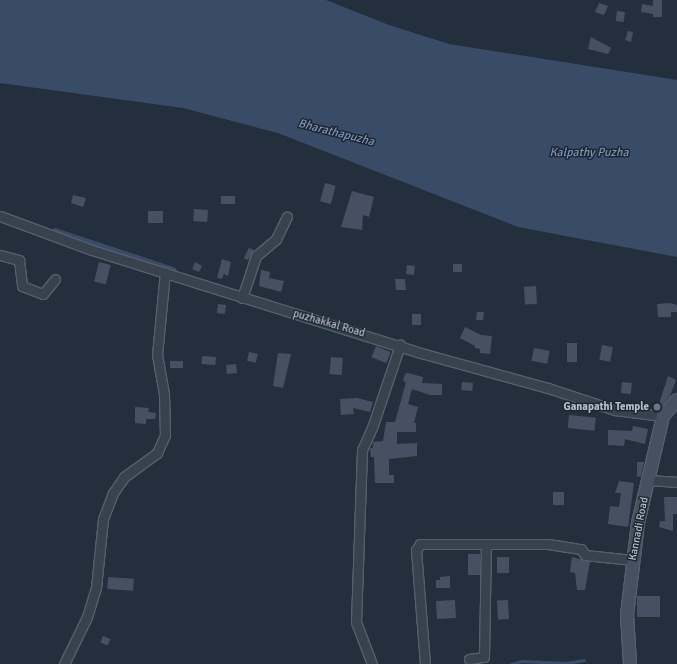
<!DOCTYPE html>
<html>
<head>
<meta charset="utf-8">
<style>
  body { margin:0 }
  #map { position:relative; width:677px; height:664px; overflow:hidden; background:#242f3e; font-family:Signika,sans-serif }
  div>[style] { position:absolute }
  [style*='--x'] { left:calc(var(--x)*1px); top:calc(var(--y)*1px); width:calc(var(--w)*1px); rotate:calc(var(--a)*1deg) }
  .water>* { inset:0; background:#394c67 }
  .stream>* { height:2.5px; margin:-1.25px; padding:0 1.25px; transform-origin:1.25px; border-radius:1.25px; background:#394c67 }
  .canal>* { height:8px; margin:-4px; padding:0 4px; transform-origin:4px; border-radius:4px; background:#394c67 }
  .building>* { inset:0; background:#455162; transform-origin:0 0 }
  .roads { filter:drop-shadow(1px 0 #565f6c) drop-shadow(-1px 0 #565f6c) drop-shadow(0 1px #565f6c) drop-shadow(0 -1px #565f6c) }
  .street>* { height:9px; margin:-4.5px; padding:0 4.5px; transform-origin:4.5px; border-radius:4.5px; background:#38414e }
  .secondary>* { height:12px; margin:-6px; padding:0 6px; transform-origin:6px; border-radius:6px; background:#465061 }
  .dots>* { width:11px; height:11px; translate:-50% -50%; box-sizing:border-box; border:2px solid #1d2633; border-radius:50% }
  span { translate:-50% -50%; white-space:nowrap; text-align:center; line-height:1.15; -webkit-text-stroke:3px #1d2633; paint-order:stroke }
  .street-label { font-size:11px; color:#b4bcc9 }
  .poi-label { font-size:11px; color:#b4bcc9; font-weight:700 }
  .right { translate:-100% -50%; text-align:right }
  .water-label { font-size:12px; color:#7c92b1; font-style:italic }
</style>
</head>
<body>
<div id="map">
  <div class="water">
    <div style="clip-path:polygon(0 0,326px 0,389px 25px,449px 44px,677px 80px,677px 257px,518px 227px,278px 133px,183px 108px,0 83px)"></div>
  </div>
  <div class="stream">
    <div style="--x:511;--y:664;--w:11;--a:-15"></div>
    <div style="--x:522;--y:661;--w:44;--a:2.6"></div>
    <div style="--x:566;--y:663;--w:18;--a:-9"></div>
  </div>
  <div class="canal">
    <div style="--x:55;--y:232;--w:124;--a:18.3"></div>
  </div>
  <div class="building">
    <div style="clip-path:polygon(653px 0,662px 0,662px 17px,653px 17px,653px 14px,641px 12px,642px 4px,653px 6px)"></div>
    <div style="clip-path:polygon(599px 3px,608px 6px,604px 15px,595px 12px)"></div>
    <div style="left:617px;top:11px;width:8px;height:10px;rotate:7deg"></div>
    <div style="clip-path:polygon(628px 31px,633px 32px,631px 42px,625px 40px)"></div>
    <div style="clip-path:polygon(591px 37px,611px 48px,608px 54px,588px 49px)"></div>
    <div style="left:325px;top:183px;width:11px;height:19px;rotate:15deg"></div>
    <div style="clip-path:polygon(352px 191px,374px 197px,369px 217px,363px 215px,362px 230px,341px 227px)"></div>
    <div style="clip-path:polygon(73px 195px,86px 198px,83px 207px,71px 203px)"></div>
    <div style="left:235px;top:196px;width:8px;height:14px;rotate:90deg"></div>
    <div style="left:194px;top:209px;width:14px;height:12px;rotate:4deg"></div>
    <div style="left:148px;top:211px;width:15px;height:12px"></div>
    <div style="clip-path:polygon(249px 248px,254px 250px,248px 260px,244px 258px)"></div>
    <div style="clip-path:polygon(222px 259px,231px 262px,228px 276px,224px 274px,222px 279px,217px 278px)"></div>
    <div style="left:99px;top:262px;width:12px;height:20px;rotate:14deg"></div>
    <div style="clip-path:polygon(195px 262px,202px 266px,199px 272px,192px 269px)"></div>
    <div style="left:453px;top:264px;width:9px;height:8px"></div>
    <div style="left:407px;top:265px;width:8px;height:9px;rotate:7deg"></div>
    <div style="clip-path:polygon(261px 270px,270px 272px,269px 278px,284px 281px,281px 292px,259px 286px)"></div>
    <div style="clip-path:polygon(395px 279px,405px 279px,406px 290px,396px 290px)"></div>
    <div style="left:536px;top:286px;width:18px;height:12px;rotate:87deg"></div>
    <div style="clip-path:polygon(670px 303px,677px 305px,677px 312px,671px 312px,671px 317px,658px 317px,657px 304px)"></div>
    <div style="left:218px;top:304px;width:8px;height:9px;rotate:7deg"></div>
    <div style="clip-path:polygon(477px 312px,484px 312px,483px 320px,476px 320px)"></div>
    <div style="left:412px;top:314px;width:9px;height:11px"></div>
    <div style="clip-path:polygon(465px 327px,481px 335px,492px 336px,490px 354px,480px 353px,480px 349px,475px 348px,475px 346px,460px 338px)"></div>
    <div style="left:567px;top:343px;width:10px;height:19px"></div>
    <div style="left:602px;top:345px;width:11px;height:15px;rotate:10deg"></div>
    <div style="left:376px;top:346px;width:16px;height:12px;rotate:22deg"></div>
    <div style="left:534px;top:348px;width:16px;height:13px;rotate:11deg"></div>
    <div style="left:249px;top:352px;width:9px;height:9px;rotate:13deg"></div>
    <div style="clip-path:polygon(278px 353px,291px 354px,283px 388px,273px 386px)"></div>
    <div style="left:202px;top:356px;width:14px;height:8px;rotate:4deg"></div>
    <div style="left:331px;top:357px;width:12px;height:17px;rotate:5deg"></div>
    <div style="left:170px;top:361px;width:13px;height:7px"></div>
    <div style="left:236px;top:364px;width:9px;height:10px;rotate:84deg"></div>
    <div style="clip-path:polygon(408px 373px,423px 377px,422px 383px,442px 384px,442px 395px,430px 395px,412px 389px,408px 404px,418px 407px,414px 423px,416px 423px,416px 432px,397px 432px,397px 444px,417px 443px,417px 456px,389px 459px,389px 475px,394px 475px,394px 483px,375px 483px,374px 457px,371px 457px,370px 448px,373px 448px,373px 442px,383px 441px,386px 422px,395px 422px,406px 382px,403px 381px,405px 374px)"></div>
    <div style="clip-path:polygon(668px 376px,676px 380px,670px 396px,659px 409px,652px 408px,656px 402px,659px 404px)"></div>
    <div style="left:462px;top:382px;width:11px;height:8px;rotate:5deg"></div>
    <div style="left:622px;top:382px;width:10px;height:11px;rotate:6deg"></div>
    <div style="clip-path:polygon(357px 398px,373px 402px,370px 412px,353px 408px,354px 414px,341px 415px,340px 399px)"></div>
    <div style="clip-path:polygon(135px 407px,149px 408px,148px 412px,156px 413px,155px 419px,146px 419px,146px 424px,135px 423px)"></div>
    <div style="left:569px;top:415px;width:27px;height:13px;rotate:6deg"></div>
    <div style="clip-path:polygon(633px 426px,648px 429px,645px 444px,625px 439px,624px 446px,608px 445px,608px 430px,632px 431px)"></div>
    <div style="clip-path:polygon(637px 462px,644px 462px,641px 476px,637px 477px)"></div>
    <div style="clip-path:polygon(619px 481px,634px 483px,628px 527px,608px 524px,610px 506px,619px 507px,621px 493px,615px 493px)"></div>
    <div style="left:553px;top:492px;width:11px;height:13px"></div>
    <div style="clip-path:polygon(664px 497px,677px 497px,677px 514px,673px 514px,673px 531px,659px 527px,660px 521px,665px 521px)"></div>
    <div style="left:468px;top:554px;width:12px;height:21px"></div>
    <div style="left:497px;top:557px;width:12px;height:16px"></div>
    <div style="clip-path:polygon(572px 557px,590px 562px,585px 590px,577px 590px,575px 573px,570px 572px)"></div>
    <div style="clip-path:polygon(450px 576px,450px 588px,436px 588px,436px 580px,440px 580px,440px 577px)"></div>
    <div style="left:108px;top:577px;width:26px;height:12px;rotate:4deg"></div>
    <div style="left:660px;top:596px;width:21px;height:23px;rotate:90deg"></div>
    <div style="left:455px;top:600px;width:18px;height:19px;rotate:87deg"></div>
    <div style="left:508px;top:600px;width:19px;height:11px;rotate:87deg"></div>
    <div style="left:103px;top:636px;width:8px;height:7px;rotate:23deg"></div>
  </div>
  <div class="roads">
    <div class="street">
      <div style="--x:0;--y:216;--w:98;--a:20.3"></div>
      <div style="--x:92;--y:250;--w:345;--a:17.4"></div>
      <div style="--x:421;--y:353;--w:132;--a:15.4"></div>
      <div style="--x:548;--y:388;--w:71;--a:18.2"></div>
      <div style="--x:615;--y:410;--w:48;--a:7.1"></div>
      <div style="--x:0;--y:255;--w:20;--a:15"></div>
      <div style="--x:19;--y:260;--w:26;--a:83"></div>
      <div style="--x:22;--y:286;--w:22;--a:21"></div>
      <div style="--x:43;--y:294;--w:19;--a:-51"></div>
      <div style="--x:242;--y:298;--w:44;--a:-71.6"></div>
      <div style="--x:256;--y:256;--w:26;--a:-40"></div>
      <div style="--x:276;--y:239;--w:25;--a:-64"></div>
      <div style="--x:649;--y:480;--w:28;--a:4"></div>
      <div style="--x:469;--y:659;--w:15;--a:-8"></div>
      <div style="--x:484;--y:657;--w:113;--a:-89"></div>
      <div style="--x:64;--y:664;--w:52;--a:-63.9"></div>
      <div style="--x:87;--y:617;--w:30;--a:-73"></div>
      <div style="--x:96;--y:588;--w:69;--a:-84.2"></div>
      <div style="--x:103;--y:519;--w:28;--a:-69"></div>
      <div style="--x:113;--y:493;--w:19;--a:-55"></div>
      <div style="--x:124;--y:477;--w:41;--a:-36"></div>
      <div style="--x:157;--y:453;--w:20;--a:-66"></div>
      <div style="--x:165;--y:435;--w:41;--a:-91.4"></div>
      <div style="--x:164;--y:394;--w:40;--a:-100"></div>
      <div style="--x:157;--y:355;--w:83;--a:-84.5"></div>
      <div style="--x:372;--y:664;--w:45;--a:-110.9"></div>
      <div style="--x:356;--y:622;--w:172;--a:-88"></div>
      <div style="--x:362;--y:450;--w:24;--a:-66"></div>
      <div style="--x:372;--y:428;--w:88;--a:-71.4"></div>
      <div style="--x:425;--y:664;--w:114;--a:-94.5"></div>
      <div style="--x:416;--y:550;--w:7;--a:-56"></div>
      <div style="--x:420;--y:544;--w:128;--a:0"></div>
      <div style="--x:548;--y:544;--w:33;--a:9"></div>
      <div style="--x:581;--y:549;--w:7;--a:56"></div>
      <div style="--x:585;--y:555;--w:48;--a:5.9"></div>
    </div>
    <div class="secondary">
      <div style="--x:630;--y:664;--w:49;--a:-93.5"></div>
      <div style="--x:627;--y:615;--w:93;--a:-83.2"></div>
      <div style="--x:638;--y:523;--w:110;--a:-76.8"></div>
      <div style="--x:663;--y:416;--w:21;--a:-49"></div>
    </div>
  </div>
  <div class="dots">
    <div style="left:657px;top:407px;background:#6b7280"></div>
  </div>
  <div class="street-label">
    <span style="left:329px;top:324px;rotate:16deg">puzhakkal Road</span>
    <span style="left:639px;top:529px;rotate:-79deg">Kannadi Road</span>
  </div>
  <div class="poi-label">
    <span class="right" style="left:649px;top:407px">Ganapathi Temple</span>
  </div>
  <div class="water-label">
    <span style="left:336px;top:133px;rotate:14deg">Bharathapuzha</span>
    <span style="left:589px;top:153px">Kalpathy Puzha</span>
  </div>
</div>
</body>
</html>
